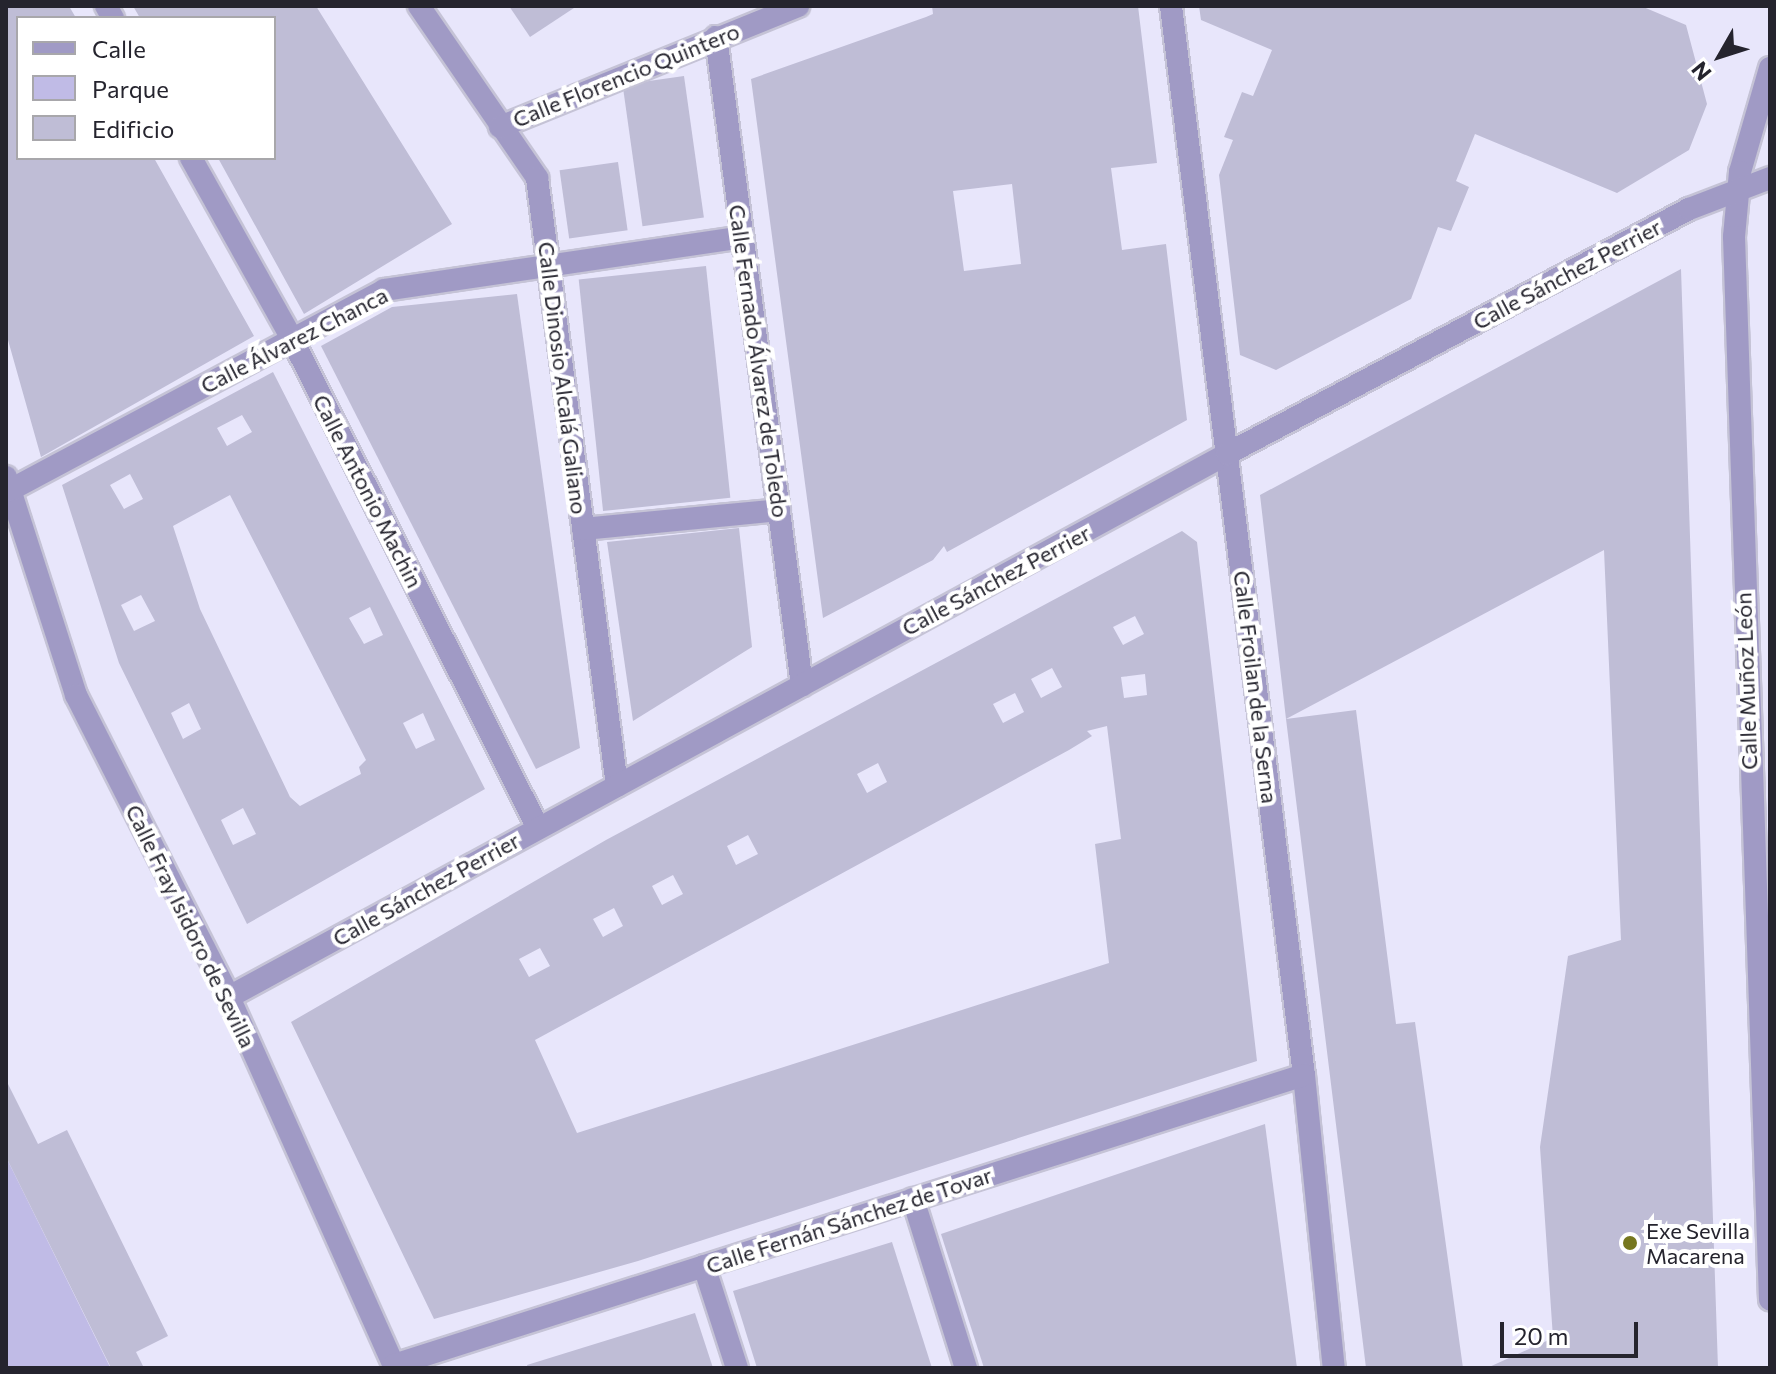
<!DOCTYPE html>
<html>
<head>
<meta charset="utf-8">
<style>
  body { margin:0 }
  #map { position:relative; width:1776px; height:1374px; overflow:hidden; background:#e8e6fb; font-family:Commissioner,sans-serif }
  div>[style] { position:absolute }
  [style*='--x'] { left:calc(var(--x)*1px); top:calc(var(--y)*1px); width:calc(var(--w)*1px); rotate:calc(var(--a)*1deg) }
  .green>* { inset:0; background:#c0bbe6 }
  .building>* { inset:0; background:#bfbdd6; transform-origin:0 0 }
  .roads { filter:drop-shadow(2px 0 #c5c3d6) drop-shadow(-2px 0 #c5c3d6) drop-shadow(0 2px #c5c3d6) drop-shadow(0 -2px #c5c3d6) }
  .service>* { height:22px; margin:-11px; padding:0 11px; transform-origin:11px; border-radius:11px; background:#a09ac5 }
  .pedestrian>* { height:22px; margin:-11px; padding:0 11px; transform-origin:11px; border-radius:11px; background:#a09ac5 }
  .minor>* { height:22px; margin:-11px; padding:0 11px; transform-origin:11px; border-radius:11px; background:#a09ac5 }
  .dots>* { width:22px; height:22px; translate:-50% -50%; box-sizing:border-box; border:4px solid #fff; border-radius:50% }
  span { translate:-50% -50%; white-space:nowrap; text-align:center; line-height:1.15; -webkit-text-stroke:8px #fff; paint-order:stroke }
  .street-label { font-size:22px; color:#25242e }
  .poi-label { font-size:22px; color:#25242e }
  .left { translate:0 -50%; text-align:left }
  .frame { position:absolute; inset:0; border:8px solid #25242e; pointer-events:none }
  .legend { position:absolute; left:16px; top:16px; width:260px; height:144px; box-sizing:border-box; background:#fff; border:2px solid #a8a7ab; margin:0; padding:10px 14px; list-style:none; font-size:24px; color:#25242e }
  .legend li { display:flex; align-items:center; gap:16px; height:40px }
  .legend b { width:40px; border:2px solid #a8a7ab }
  .north { position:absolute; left:1680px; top:16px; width:80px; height:80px; -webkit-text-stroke:6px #fff; paint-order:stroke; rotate:231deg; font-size:22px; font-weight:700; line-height:32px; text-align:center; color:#25242e }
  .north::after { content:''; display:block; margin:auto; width:28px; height:36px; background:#25242e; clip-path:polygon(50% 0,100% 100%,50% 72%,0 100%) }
  .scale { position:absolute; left:1500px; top:1322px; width:138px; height:36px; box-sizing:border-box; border:4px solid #25242e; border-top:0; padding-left:10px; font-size:24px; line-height:28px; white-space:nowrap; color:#25242e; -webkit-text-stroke:6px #fff; paint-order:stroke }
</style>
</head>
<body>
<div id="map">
  <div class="green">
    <div style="clip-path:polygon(6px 1157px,110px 1367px,107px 1368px,6px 1368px)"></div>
  </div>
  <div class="building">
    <div style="clip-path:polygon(6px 6px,69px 6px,76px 18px,18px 18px,18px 158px,154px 158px,254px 336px,41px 457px,6px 333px)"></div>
    <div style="clip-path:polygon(133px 6px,316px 6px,452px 224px,304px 314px,218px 158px,274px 158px,274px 18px,140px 18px)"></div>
    <div style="clip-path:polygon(509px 6px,577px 6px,530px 37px)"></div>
    <div style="clip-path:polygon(evenodd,932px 6px,1138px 6px,1157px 163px,1111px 168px,1122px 250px,1166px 244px,1187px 420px,947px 552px,944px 546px,933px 560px,823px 618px,751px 79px,926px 17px,933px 14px,932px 6px,1012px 184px,1021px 264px,964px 271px,953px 191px,1012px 184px)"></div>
    <div style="clip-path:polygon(1199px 6px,1641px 6px,1686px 25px,1707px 104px,1689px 150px,1617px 193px,1475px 134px,1456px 181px,1469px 187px,1451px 231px,1438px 227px,1411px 299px,1276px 370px,1240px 355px,1219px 175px,1233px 140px,1224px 137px,1242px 92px,1253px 96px,1272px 50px,1201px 20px)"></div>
    <div style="left:684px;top:76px;width:143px;height:62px;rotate:82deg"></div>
    <div style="left:618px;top:162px;width:69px;height:59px;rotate:82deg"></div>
    <div style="left:706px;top:266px;width:233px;height:128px;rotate:84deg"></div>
    <div style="clip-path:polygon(1681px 269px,1718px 1368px,1487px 1368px,1553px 1338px,1540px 1147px,1568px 956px,1621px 940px,1604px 550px,1286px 719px,1356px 710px,1396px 1024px,1415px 1022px,1463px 1368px,1366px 1368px,1286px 719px,1260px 495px)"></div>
    <div style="clip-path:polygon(517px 294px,580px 748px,536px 769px,321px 346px,392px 307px)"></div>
    <div style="clip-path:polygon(evenodd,273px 372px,485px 789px,247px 924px,119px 663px,62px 485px,273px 372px,242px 415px,252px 432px,227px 446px,217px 428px,242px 415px,273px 372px,130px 474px,143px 499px,124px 509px,110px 485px,130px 474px,273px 372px,230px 495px,366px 760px,359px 767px,361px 774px,300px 806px,290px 797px,200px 609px,173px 526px,230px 495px,273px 372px,141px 595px,155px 621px,134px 631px,121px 605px,141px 595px,273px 372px,370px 607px,383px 635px,364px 644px,349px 618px,370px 607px,273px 372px,189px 703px,201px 729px,183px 739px,171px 713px,189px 703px,273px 372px,423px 713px,435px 740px,416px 749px,403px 723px,423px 713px,273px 372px,243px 808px,256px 834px,233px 845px,221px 820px,243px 808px)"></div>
    <div style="clip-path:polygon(739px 528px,752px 647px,633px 721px,607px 542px)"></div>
    <div style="clip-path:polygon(evenodd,1182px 531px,1197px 542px,1257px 1061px,638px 1261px,434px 1319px,291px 1022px,606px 840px,1182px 531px,1135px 616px,1144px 634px,1123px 645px,1113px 627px,1135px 616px,1182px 531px,1052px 668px,1062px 687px,1041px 698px,1031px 679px,1052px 668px,1182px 531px,1145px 674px,1147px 695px,1124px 698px,1121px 677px,1145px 674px,1182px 531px,1015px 693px,1024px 712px,1003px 723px,993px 704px,1015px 693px,1182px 531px,1107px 726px,1121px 839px,1095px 844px,1109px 963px,577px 1133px,535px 1040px,1069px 750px,1092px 736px,1087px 731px,1107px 726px,1182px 531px,878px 763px,887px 782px,867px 793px,857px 774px,878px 763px,1182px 531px,748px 835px,758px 854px,736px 865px,727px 846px,748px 835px,1182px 531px,673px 875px,683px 894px,662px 905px,652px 886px,673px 875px,1182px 531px,614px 908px,623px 926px,603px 937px,593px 919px,614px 908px,1182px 531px,540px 948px,550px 966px,529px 977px,519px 959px,540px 948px)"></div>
    <div style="clip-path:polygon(6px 1080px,38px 1144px,67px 1130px,168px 1336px,136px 1352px,144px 1368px,111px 1368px,6px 1157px)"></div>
    <div style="clip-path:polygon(1265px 1124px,1297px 1368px,984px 1368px,941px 1234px)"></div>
    <div style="clip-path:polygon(892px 1242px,932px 1368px,757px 1368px,733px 1291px)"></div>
    <div style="clip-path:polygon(695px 1313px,713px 1368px,528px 1368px,527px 1365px)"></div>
  </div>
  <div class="roads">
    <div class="service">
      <div style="--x:1770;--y:68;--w:108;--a:106.1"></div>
      <div style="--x:1740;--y:172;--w:65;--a:95.3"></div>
      <div style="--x:1734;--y:237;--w:1063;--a:88.06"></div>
    </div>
    <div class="pedestrian">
      <div style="--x:292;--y:339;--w:547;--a:63.29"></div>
    </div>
    <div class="minor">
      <div style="--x:106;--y:6;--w:14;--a:60"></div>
      <div style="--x:419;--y:6;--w:209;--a:55.5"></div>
      <div style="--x:537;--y:178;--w:613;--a:82.5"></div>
      <div style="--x:1171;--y:6;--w:1077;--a:82.91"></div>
      <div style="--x:1304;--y:1075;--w:295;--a:84.2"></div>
      <div style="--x:716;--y:37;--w:654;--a:82.44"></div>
      <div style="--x:500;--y:127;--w:322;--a:-22.1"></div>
      <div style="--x:191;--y:158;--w:207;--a:60.8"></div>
      <div style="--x:6;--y:477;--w:229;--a:72.2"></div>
      <div style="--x:76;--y:695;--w:339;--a:63.1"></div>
      <div style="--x:229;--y:997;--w:406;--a:65.9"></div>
      <div style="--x:10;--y:490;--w:424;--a:-28.1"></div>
      <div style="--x:384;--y:290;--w:362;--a:-8.4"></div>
      <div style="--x:583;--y:529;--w:197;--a:-5.5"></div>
      <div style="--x:229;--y:997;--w:1136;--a:-28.55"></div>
      <div style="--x:1227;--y:454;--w:523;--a:-27.94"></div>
      <div style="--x:1689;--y:209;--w:87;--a:-20.9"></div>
      <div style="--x:913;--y:1199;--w:177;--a:72.6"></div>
      <div style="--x:704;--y:1266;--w:107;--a:72.1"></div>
      <div style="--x:394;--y:1365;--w:955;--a:-17.68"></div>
    </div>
  </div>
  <div class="dots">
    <div style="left:1630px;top:1243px;background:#76771e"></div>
  </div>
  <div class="street-label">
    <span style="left:626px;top:75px;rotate:-22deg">Calle Florencio Quintero</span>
    <span style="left:1567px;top:274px;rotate:-28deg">Calle Sánchez Perrier</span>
    <span style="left:294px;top:340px;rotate:-27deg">Calle Álvarez Chanca</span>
    <span style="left:759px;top:361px;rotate:82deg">Calle Fernado Álvarez de Toledo</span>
    <span style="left:563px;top:378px;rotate:83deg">Calle Dinosio Alcalá Galiano</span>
    <span style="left:368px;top:491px;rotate:63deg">Calle Antonio Machin</span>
    <span style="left:996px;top:580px;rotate:-28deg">Calle Sánchez Perrier</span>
    <span style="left:1746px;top:681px;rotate:-92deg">Calle Muñoz León</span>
    <span style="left:1256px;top:687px;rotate:83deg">Calle Froilan de la Serna</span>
    <span style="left:426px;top:889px;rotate:-29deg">Calle Sánchez Perrier</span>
    <span style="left:191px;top:926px;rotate:64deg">Calle Fray Isidoro de Sevilla</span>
    <span style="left:849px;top:1220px;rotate:-18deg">Calle Fernán Sánchez de Tovar</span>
  </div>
  <div class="poi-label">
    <span class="left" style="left:1646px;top:1243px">Exe Sevilla<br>Macarena</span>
  </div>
  <div class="frame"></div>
  <ul class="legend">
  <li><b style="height:10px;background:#a09ac5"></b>Calle</li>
  <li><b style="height:22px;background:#c0bbe6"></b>Parque</li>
  <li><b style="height:22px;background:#bfbdd6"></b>Edificio</li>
  </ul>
  <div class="north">N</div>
  <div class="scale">20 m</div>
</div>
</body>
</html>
